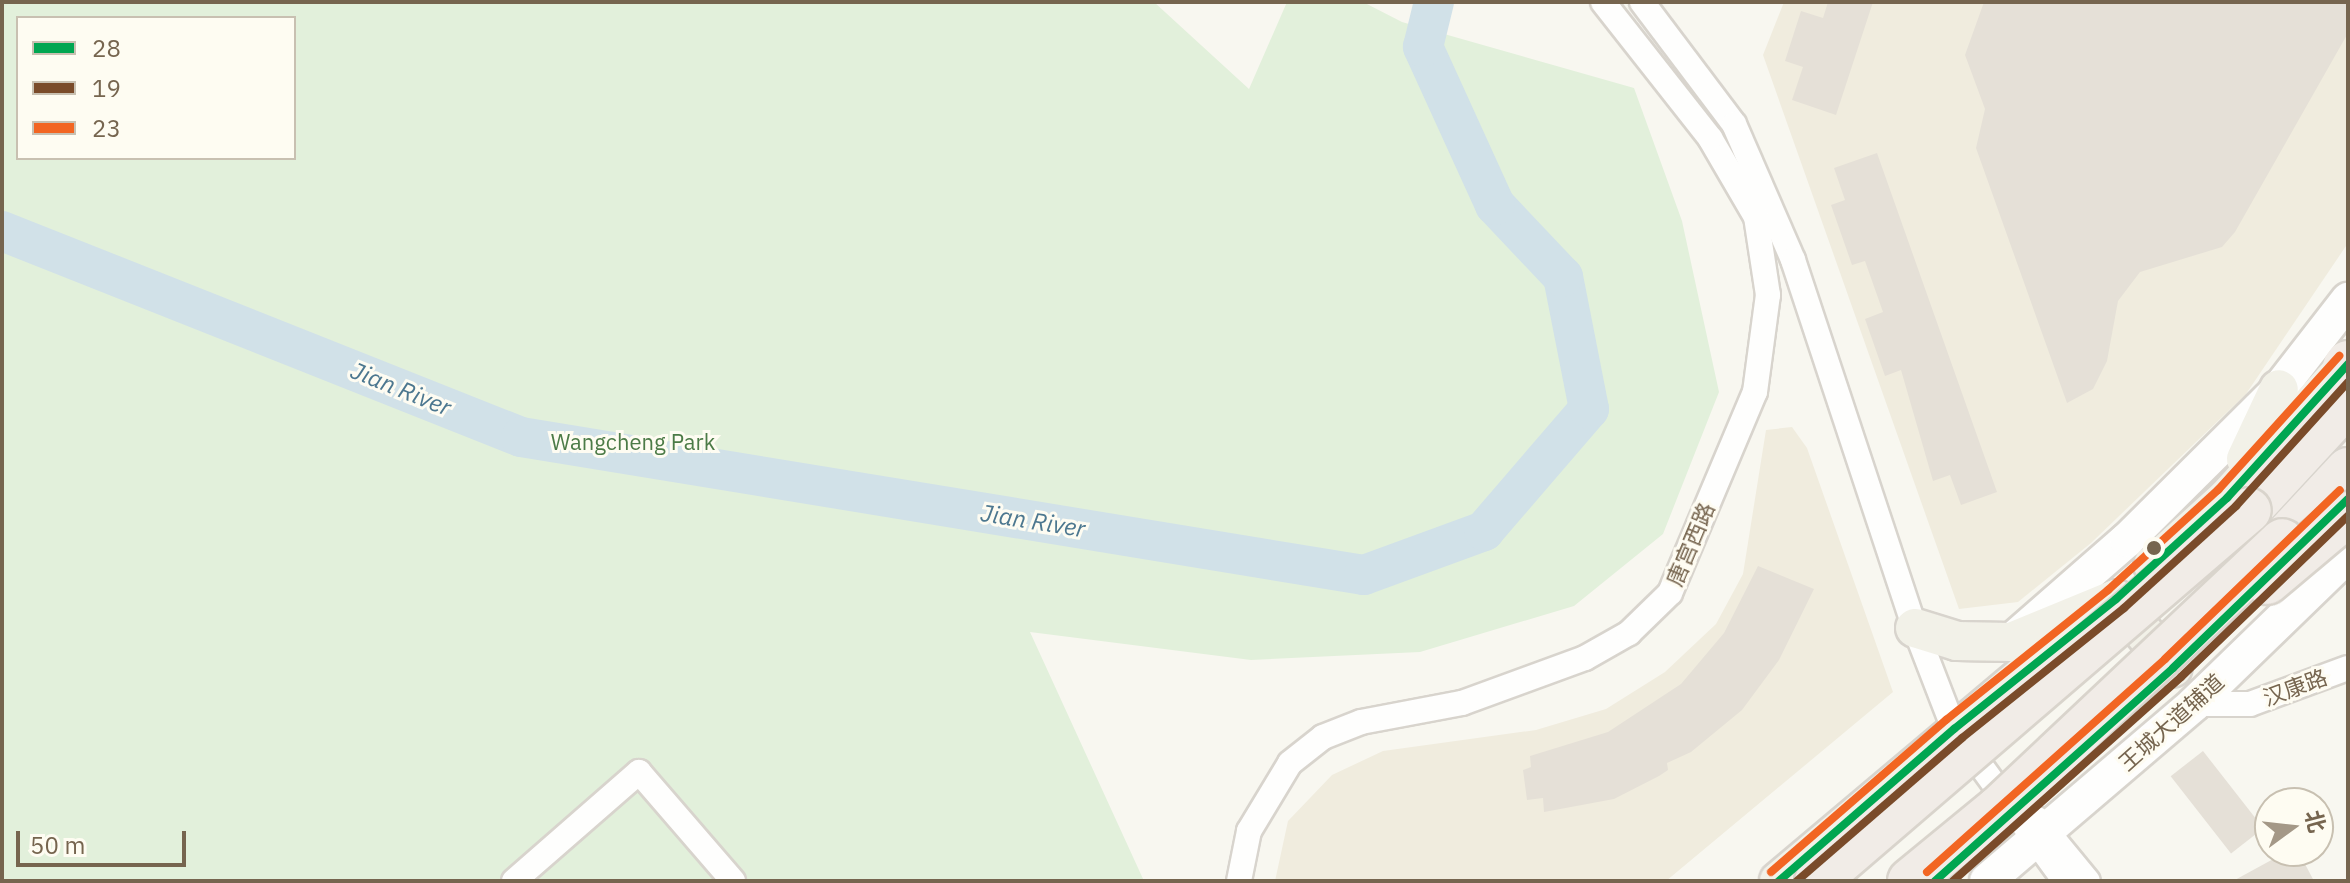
<!DOCTYPE html>
<html>
<head>
<meta charset="utf-8">
<style>
  body { margin:0 }
  #map { position:relative; width:2350px; height:883px; overflow:hidden; background:#f8f7f0; font-family:"IBM Plex Sans","Noto Sans SC",sans-serif }
  div>[style] { position:absolute }
  [style*='--x'] { left:calc(var(--x)*1px); top:calc(var(--y)*1px); width:calc(var(--w)*1px); rotate:calc(var(--a)*1deg) }
  .residential>* { inset:0; background:#f0ecde }
  .green>* { inset:0; background:#e2f0db }
  .river>* { height:40px; margin:-20px; padding:0 20px; transform-origin:20px; border-radius:20px; background:#d1e1e8 }
  .building>* { inset:0; background:#e5e0d7; transform-origin:0 0 }
  .roads { filter:drop-shadow(2px 0 #d8d4cd) drop-shadow(-2px 0 #d8d4cd) drop-shadow(0 2px #d8d4cd) drop-shadow(0 -2px #d8d4cd) }
  .street>* { height:24px; margin:-12px; padding:0 12px; transform-origin:12px; border-radius:12px; background:#fefefd }
  .secondary>* { height:34px; margin:-17px; padding:0 17px; transform-origin:17px; border-radius:17px; background:#fefefd }
  .primary>* { height:38px; margin:-19px; padding:0 19px; transform-origin:19px; border-radius:19px; background:#f2f1e8 }
  .highway>* { height:44px; margin:-22px; padding:0 22px; transform-origin:22px; border-radius:22px; background:#f1ece7 }
  .bridges { filter:drop-shadow(2px 0 #d9d4cc) drop-shadow(-2px 0 #d9d4cc) drop-shadow(0 2px #d9d4cc) drop-shadow(0 -2px #d9d4cc) }
  .highway-bridge>* { height:44px; margin:-22px; padding:0 22px; transform-origin:22px; border-radius:22px; background:#f1ece7 }
  .bus-1>* { height:8px; margin:-4px; padding:0 4px; transform-origin:4px; border-radius:4px; background:#00a651 }
  .bus-2>* { height:8px; margin:-4px; padding:0 4px; transform-origin:4px; border-radius:4px; background:#7a4b2a }
  .bus-3>* { height:8px; margin:-4px; padding:0 4px; transform-origin:4px; border-radius:4px; background:#f26522 }
  .dots>* { width:22px; height:22px; translate:-50% -50%; box-sizing:border-box; border:4px solid #fefcf2; border-radius:50% }
  span { translate:-50% -50%; white-space:nowrap; text-align:center; line-height:1.15; -webkit-text-stroke:6px #fefcf2; paint-order:stroke }
  .park-label { font-size:22px; color:#4c7b47 }
  .street-label { font-size:22px; color:#76654f }
  .water-label { font-size:24px; color:#4c778f; font-style:italic }
  .frame { position:absolute; inset:0; border:4px solid #76654f; pointer-events:none }
  .legend { position:absolute; left:16px; top:16px; width:280px; height:144px; box-sizing:border-box; background:#fefcf2; border:2px solid #c8c0b1; margin:0; padding:10px 14px; list-style:none; font-size:24px; color:#76654f }
  .legend li { display:flex; align-items:center; gap:16px; height:40px }
  .legend b { width:40px; border:2px solid #c8c0b1 }
  .north { position:absolute; left:2254px; top:787px; width:80px; height:80px; box-sizing:border-box; background:#fefcf2; border:2px solid #c8c0b1; border-radius:50%; rotate:75deg; font-size:22px; font-weight:700; line-height:32px; text-align:center; color:#76654f }
  .north::after { content:''; display:block; margin:auto; width:28px; height:36px; background:#a49887; clip-path:polygon(50% 0,100% 100%,50% 72%,0 100%) }
  .scale { position:absolute; left:16px; top:831px; width:170px; height:36px; box-sizing:border-box; border:4px solid #76654f; border-top:0; padding-left:10px; font-size:24px; line-height:28px; white-space:nowrap; color:#76654f; -webkit-text-stroke:6px #fefcf2; paint-order:stroke }
</style>
</head>
<body>
<div id="map">
  <div class="residential">
    <div style="clip-path:polygon(1784px 2px,2348px 2px,2348px 243px,2246px 394px,2091px 543px,2018px 602px,1959px 609px,1763px 55px)"></div>
    <div style="clip-path:polygon(1792px 427px,1807px 448px,1893px 692px,1666px 881px,1275px 881px,1288px 821px,1332px 775px,1383px 751px,1536px 730px,1606px 709px,1665px 672px,1716px 624px,1743px 574px,1766px 430px)"></div>
  </div>
  <div class="green">
    <div style="clip-path:polygon(evenodd,2px 2px,1154px 2px,1249px 89px,1287px 2px,1363px 2px,1402px 22px,1634px 88px,1682px 221px,1719px 392px,1663px 534px,1574px 606px,1420px 652px,1251px 660px,1030px 632px,1144px 881px,2px 881px,2px 2px,18px 18px,294px 18px,294px 158px,18px 158px,18px 18px)"></div>
  </div>
  <div class="river">
    <div style="--x:2;--y:231;--w:558;--a:21.65"></div>
    <div style="--x:521;--y:437;--w:854;--a:9.3"></div>
    <div style="--x:1364;--y:575;--w:128;--a:-20.1"></div>
    <div style="--x:1484;--y:531;--w:161;--a:-49.3"></div>
    <div style="--x:1589;--y:409;--w:135;--a:-101.1"></div>
    <div style="--x:1563;--y:277;--w:99;--a:-133.4"></div>
    <div style="--x:1495;--y:205;--w:174;--a:-114.5"></div>
    <div style="--x:1423;--y:47;--w:46;--a:-76.3"></div>
  </div>
  <div class="building">
    <div style="clip-path:polygon(1828px 2px,1873px 2px,1836px 115px,1792px 100px,1803px 67px,1785px 61px,1801px 11px,1823px 18px)"></div>
    <div style="clip-path:polygon(1984px 2px,2348px 2px,2348px 33px,2235px 232px,2222px 247px,2140px 272px,2118px 301px,2107px 361px,2093px 389px,2067px 403px,1976px 148px,1985px 109px,1965px 55px)"></div>
    <div style="clip-path:polygon(1877px 153px,1997px 492px,1961px 505px,1950px 475px,1933px 481px,1901px 370px,1885px 376px,1865px 319px,1883px 312px,1865px 261px,1852px 265px,1831px 205px,1845px 200px,1834px 168px)"></div>
    <div style="clip-path:polygon(1758px 566px,1814px 589px,1779px 660px,1742px 710px,1691px 752px,1667px 763px,1668px 770px,1659px 776px,1614px 799px,1544px 812px,1543px 798px,1527px 800px,1523px 770px,1531px 767px,1530px 756px,1608px 732px,1681px 684px,1724px 633px)"></div>
    <div style="left:2203px;top:751px;width:98px;height:41px;rotate:52deg"></div>
    <div style="clip-path:polygon(2288px 851px,2298px 851px,2314px 881px,2233px 881px)"></div>
  </div>
  <div class="roads">
    <div class="street">
      <div style="--x:1642;--y:2;--w:153;--a:53"></div>
      <div style="--x:1734;--y:124;--w:148;--a:66.5"></div>
      <div style="--x:1793;--y:260;--w:388;--a:71.7"></div>
      <div style="--x:1915;--y:628;--w:108;--a:68.9"></div>
      <div style="--x:1954;--y:729;--w:188;--a:53.9"></div>
      <div style="--x:2194;--y:704;--w:56;--a:0"></div>
      <div style="--x:2250;--y:704;--w:104;--a:-20.2"></div>
      <div style="--x:2037;--y:819;--w:80;--a:50.6"></div>
      <div style="--x:514;--y:881;--w:166;--a:-41.1"></div>
      <div style="--x:639;--y:772;--w:144;--a:49.2"></div>
      <div style="--x:1239;--y:881;--w:51;--a:-78.7"></div>
      <div style="--x:1249;--y:831;--w:79;--a:-58.9"></div>
      <div style="--x:1290;--y:763;--w:42;--a:-38.2"></div>
      <div style="--x:1323;--y:737;--w:41;--a:-21.5"></div>
      <div style="--x:1361;--y:722;--w:103;--a:-10.7"></div>
      <div style="--x:1462;--y:703;--w:131;--a:-20.1"></div>
      <div style="--x:1585;--y:658;--w:51;--a:-29.6"></div>
      <div style="--x:1629;--y:633;--w:57;--a:-44.3"></div>
      <div style="--x:1670;--y:593;--w:218;--a:-67.1"></div>
      <div style="--x:1755;--y:392;--w:98;--a:-82.4"></div>
      <div style="--x:1768;--y:295;--w:79;--a:-98.7"></div>
      <div style="--x:1756;--y:217;--w:91;--a:-120.2"></div>
      <div style="--x:1710;--y:138;--w:173;--a:-128.2"></div>
    </div>
    <div class="secondary">
      <div style="--x:2018;--y:635;--w:145;--a:-41.1"></div>
      <div style="--x:2127;--y:540;--w:214;--a:-44.8"></div>
      <div style="--x:2279;--y:389;--w:113;--a:-52.2"></div>
      <div style="--x:1987;--y:881;--w:272;--a:-40.5"></div>
      <div style="--x:2194;--y:704;--w:214;--a:-44.1"></div>
    </div>
    <div class="primary">
      <div style="--x:2246;--y:459;--w:77;--a:-64.8"></div>
      <div style="--x:2153;--y:565;--w:100;--a:-42.2"></div>
      <div style="--x:2227;--y:498;--w:181;--a:-47.9"></div>
      <div style="--x:1915;--y:628;--w:44;--a:17.2"></div>
      <div style="--x:1957;--y:641;--w:54;--a:1.1"></div>
      <div style="--x:2011;--y:642;--w:113;--a:-22.3"></div>
      <div style="--x:2116;--y:599;--w:89;--a:50.4"></div>
      <div style="--x:1779;--y:881;--w:404;--a:-40.1"></div>
    </div>
    <div class="highway">
      <div style="--x:2345;--y:367;--w:5;--a:-53"></div>
      <div style="--x:2249;--y:510;--w:146;--a:-47.2"></div>
      <div style="--x:2282;--y:541;--w:97;--a:-47.1"></div>
    </div>
  </div>
  <div class="bridges">
    <div class="highway-bridge">
      <div style="--x:2267;--y:582;--w:106;--a:-40"></div>
      <div style="--x:1817;--y:881;--w:569;--a:-40.66"></div>
      <div style="--x:1910;--y:881;--w:115;--a:-39.4"></div>
      <div style="--x:1999;--y:808;--w:389;--a:-43.3"></div>
    </div>
  </div>
  <div class="bus-1">
    <div style="--x:1779;--y:881;--w:232;--a:-41"></div>
    <div style="--x:1954;--y:729;--w:208;--a:-38.7"></div>
    <div style="--x:2116;--y:599;--w:150;--a:-42.3"></div>
    <div style="--x:2227;--y:498;--w:181;--a:-47.9"></div>
    <div style="--x:1935;--y:881;--w:319;--a:-41.8"></div>
    <div style="--x:2173;--y:668;--w:243;--a:-44"></div>
  </div>
  <div class="bus-2">
    <div style="--x:1797;--y:881;--w:218;--a:-40.9"></div>
    <div style="--x:1962;--y:738;--w:208;--a:-38.7"></div>
    <div style="--x:2124;--y:608;--w:151;--a:-42.3"></div>
    <div style="--x:2236;--y:506;--w:167;--a:-47.9"></div>
    <div style="--x:1953;--y:881;--w:306;--a:-41.8"></div>
    <div style="--x:2181;--y:677;--w:232;--a:-44"></div>
  </div>
  <div class="bus-3">
    <div style="--x:1771;--y:872;--w:232;--a:-41"></div>
    <div style="--x:1946;--y:720;--w:208;--a:-38.7"></div>
    <div style="--x:2108;--y:590;--w:149;--a:-42.3"></div>
    <div style="--x:2218;--y:490;--w:181;--a:-47.9"></div>
    <div style="--x:1927;--y:872;--w:319;--a:-41.8"></div>
    <div style="--x:2165;--y:659;--w:243;--a:-44"></div>
  </div>
  <div class="dots">
    <div style="left:2154px;top:548px;background:#76654f"></div>
  </div>
  <div class="park-label">
    <span style="left:633px;top:442px">Wangcheng Park</span>
  </div>
  <div class="street-label">
    <span style="left:1690px;top:544px;rotate:-67deg">唐宫西路</span>
    <span style="left:2295px;top:687px;rotate:-20deg">汉康路</span>
    <span style="left:2171px;top:722px;rotate:-42deg">王城大道辅道</span>
  </div>
  <div class="water-label">
    <span style="left:401px;top:389px;rotate:22deg">Jian River</span>
    <span style="left:1033px;top:521px;rotate:9deg">Jian River</span>
  </div>
  <div class="frame"></div>
  <ul class="legend">
  <li><b style="height:10px;background:#00a651"></b>28</li>
  <li><b style="height:10px;background:#7a4b2a"></b>19</li>
  <li><b style="height:10px;background:#f26522"></b>23</li>
  </ul>
  <div class="north">北</div>
  <div class="scale">50 m</div>
</div>
</body>
</html>
